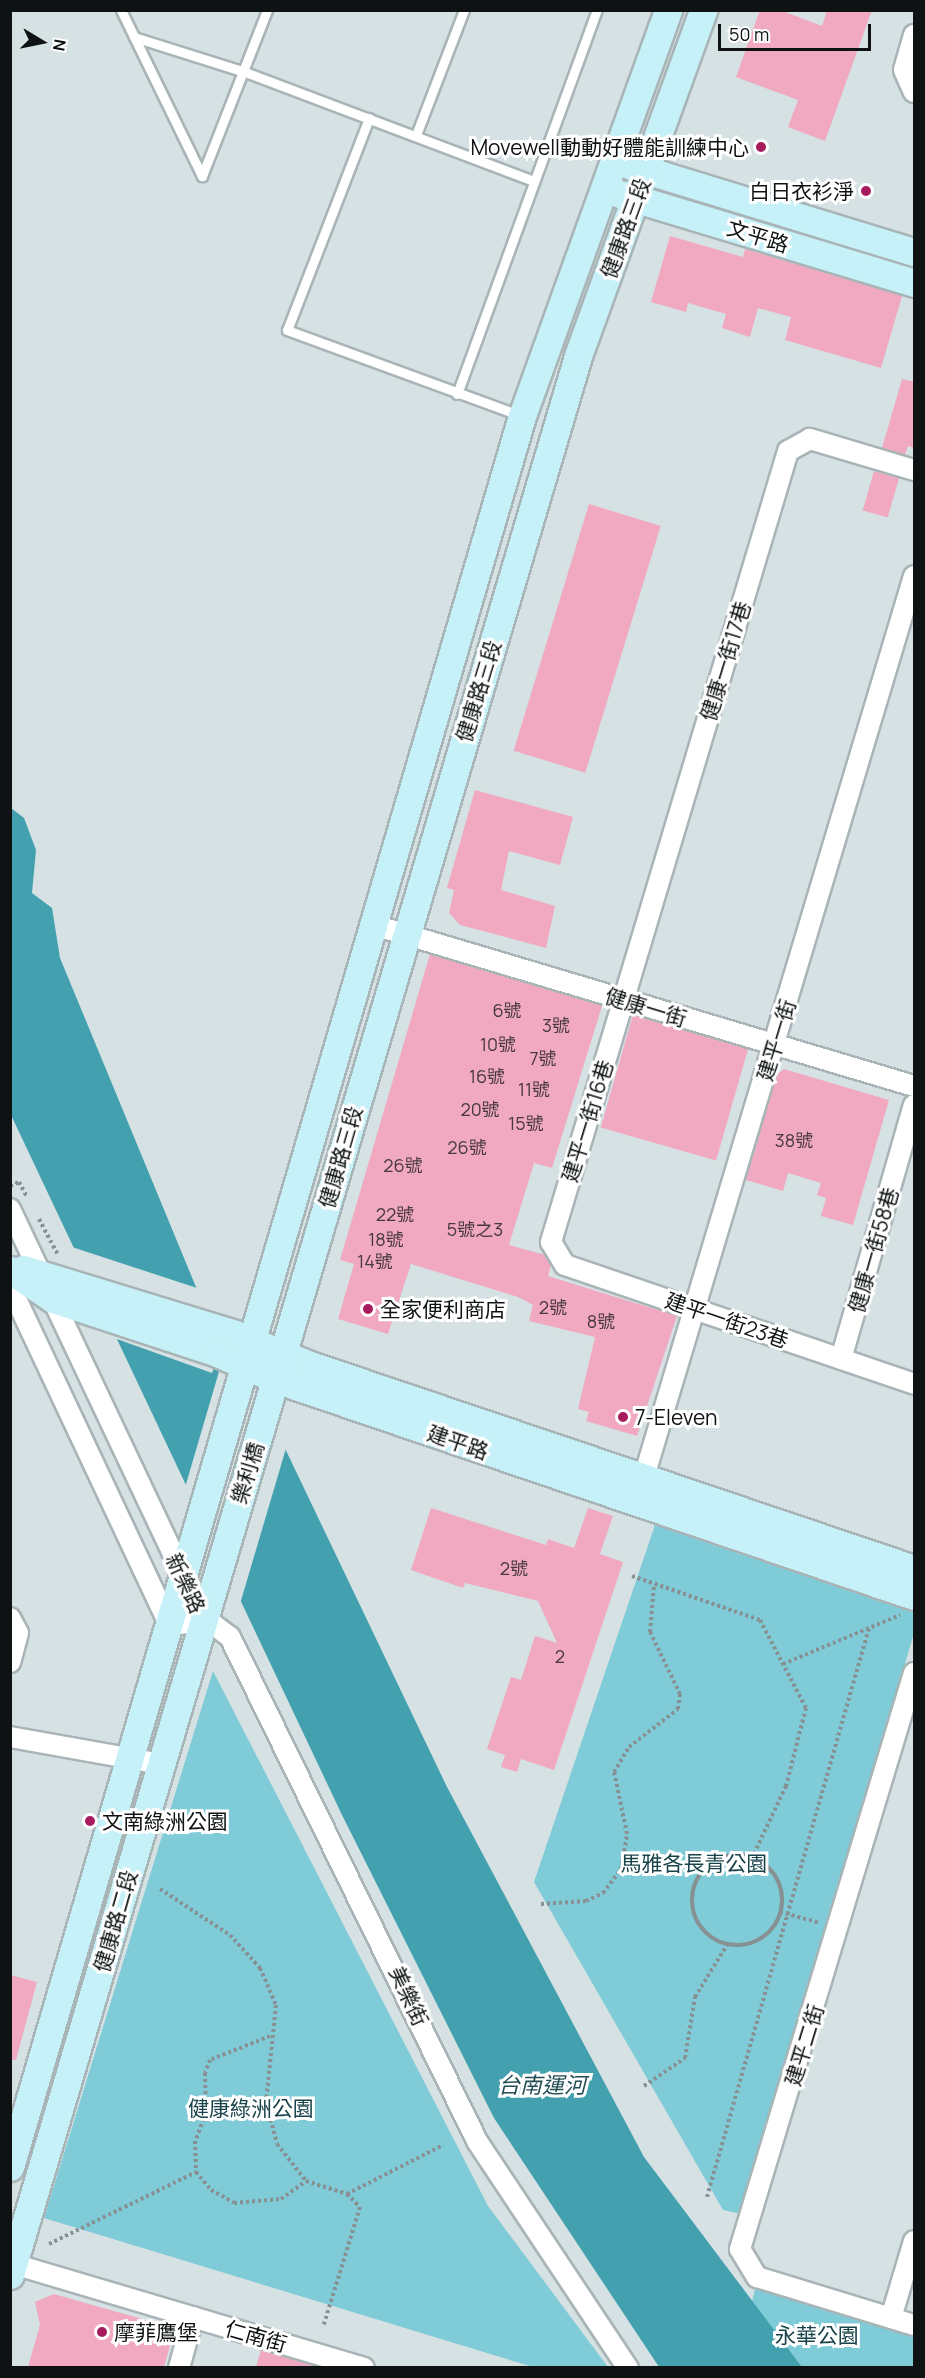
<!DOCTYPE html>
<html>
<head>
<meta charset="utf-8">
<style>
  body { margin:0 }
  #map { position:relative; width:925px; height:2378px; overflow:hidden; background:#d5e1e3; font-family:Manrope,"Noto Sans TC",sans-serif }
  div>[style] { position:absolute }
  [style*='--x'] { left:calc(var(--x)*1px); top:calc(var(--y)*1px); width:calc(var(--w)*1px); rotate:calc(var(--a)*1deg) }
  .green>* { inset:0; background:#7fcbd8 }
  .water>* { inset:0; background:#43a1af }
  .pier>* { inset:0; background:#d5e1e3 }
  .building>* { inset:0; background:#f1a9c1; transform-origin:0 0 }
  .path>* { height:4px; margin-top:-2px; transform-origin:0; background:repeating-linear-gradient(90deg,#879092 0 3px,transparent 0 6px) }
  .path>.ring { margin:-2px; padding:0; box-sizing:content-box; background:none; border:4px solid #879092; border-radius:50% }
  .roads { filter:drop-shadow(2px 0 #a8b4b6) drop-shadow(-2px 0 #a8b4b6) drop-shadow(0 2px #a8b4b6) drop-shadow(0 -2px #a8b4b6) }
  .lane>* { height:9px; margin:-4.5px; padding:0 4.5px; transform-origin:4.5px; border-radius:4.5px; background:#fff }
  .street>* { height:20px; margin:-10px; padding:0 10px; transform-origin:10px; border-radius:10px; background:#fff }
  .secondary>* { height:27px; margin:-13.5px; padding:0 13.5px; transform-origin:13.5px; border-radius:13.5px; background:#c7f1f8 }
  .dots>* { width:16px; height:16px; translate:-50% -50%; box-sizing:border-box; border:3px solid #fff; border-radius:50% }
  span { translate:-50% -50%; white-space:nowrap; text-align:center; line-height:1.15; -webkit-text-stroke:6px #fff; paint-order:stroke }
  .number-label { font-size:18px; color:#47383e }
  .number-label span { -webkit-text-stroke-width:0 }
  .poi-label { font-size:21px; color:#0e1213 }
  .right { translate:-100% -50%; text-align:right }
  .left { translate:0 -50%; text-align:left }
  .street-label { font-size:21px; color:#0e1213 }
  .park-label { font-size:21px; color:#18434a }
  .water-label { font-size:22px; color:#244d54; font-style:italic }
  .frame { position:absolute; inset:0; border:12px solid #0e1213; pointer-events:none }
  .north { position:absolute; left:12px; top:12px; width:60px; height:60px; -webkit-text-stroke:4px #fff; paint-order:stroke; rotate:100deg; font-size:16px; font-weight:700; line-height:24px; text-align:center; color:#0e1213 }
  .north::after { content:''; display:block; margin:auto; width:21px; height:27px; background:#0e1213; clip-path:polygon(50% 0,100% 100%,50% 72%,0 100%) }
  .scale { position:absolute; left:718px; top:24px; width:153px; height:27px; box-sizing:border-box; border:3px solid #0e1213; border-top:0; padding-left:8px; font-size:18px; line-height:21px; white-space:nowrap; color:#0e1213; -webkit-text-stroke:4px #fff; paint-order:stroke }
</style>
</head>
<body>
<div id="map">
  <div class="green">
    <div style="clip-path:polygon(656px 1522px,911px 1607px,914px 1613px,914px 1633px,742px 2214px,723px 2210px,534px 1882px)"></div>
    <div style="clip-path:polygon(213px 1671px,488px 2206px,608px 2367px,533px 2367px,44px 2218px)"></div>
    <div style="clip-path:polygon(756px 2284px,914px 2332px,914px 2367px,802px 2367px,752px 2302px)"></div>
  </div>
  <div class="water">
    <div style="clip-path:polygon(11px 808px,24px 818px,36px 850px,32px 893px,52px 908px,60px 958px,227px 1362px,280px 1438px,447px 1787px,644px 2157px,802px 2367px,659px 2367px,494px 2118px,342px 1815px,11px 1115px)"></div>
  </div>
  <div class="pier">
    <div style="clip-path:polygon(72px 1247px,200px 1289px,222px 1342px,212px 1373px,114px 1338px)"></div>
    <div style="clip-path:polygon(225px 1351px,287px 1445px,240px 1604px,184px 1491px)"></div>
  </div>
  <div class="building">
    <div style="clip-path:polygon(760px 10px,780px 10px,822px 26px,827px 10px,872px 10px,825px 141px,788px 127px,798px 100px,736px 77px)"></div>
    <div style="clip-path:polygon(670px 236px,743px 257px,745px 249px,902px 296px,881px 368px,785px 340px,791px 317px,758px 308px,750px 337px,722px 328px,726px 314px,688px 303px,686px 312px,651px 302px)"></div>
    <div style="clip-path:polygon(902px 379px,915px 382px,915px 448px,908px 446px,905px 455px,882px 448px)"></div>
    <div style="left:874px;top:471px;width:26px;height:41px;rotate:16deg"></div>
    <div style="left:589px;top:504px;width:75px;height:258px;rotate:17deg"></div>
    <div style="clip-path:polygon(475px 790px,573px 817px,560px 865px,509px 851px,501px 890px,555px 906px,546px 948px,460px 925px,449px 913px,454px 890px,447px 888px)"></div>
    <div style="clip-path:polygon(430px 954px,602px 1006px,552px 1168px,534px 1163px,509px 1245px,545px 1255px,551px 1265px,548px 1276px,677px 1316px,637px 1436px,586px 1421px,589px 1412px,578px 1409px,595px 1337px,529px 1321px,533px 1305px,518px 1297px,411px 1264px,388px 1334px,338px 1319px,354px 1264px,340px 1260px)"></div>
    <div style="left:633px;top:1015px;width:120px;height:117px;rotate:16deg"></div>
    <div style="clip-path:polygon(784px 1069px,889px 1100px,853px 1225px,821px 1216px,826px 1198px,817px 1195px,821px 1183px,788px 1173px,783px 1191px,746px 1180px,777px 1074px)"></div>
    <div style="clip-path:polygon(431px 1508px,546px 1545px,548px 1539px,574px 1548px,588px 1508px,613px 1516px,600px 1554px,623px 1562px,554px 1770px,521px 1759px,517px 1772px,501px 1767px,505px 1755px,487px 1749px,511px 1677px,521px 1680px,535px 1636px,557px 1643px,538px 1601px,465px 1583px,463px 1588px,411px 1570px)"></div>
    <div style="clip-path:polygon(10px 1975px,37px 1982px,16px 2060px,10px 2060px)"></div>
    <div style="clip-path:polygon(54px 2294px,163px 2325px,172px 2339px,164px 2367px,28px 2367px,40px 2325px,35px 2302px)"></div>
    <div style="clip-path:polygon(261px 2350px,320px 2367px,256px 2367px)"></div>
  </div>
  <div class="path">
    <div style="--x:10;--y:1186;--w:10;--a:-24"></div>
    <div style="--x:19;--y:1182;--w:17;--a:62"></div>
    <div style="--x:39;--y:1219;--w:41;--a:62.2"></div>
    <div style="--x:632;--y:1576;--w:135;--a:19"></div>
    <div style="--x:760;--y:1620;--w:99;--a:62.4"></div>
    <div style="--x:806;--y:1708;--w:81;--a:104.4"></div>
    <div style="--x:786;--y:1786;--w:80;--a:115.3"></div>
    <div style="--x:783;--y:1664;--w:127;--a:-22.7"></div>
    <div class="ring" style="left:692px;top:1855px;width:86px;height:86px"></div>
    <div style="--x:160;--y:1889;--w:84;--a:33.3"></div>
    <div style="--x:230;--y:1935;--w:45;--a:47.7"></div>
    <div style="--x:260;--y:1968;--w:40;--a:66.6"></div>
    <div style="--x:276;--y:2005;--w:98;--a:95.9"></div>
    <div style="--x:266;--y:2102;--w:43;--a:75.3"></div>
    <div style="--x:277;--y:2144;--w:47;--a:51.9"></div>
    <div style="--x:306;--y:2181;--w:43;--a:17.6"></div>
    <div style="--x:347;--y:2194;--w:18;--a:45"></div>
    <div style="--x:360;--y:2207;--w:126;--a:107.1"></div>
    <div style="--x:541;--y:1904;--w:45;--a:-3.8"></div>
    <div style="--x:586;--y:1901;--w:19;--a:-25"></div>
    <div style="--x:603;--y:1893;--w:30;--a:-53"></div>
    <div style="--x:621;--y:1869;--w:36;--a:-80"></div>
    <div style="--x:627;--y:1834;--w:63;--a:-101.8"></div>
    <div style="--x:614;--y:1772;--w:29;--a:-59"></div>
    <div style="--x:629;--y:1747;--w:62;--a:-37.8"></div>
    <div style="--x:678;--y:1709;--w:15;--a:-82"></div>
    <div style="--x:680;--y:1694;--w:69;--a:-115.8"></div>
    <div style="--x:650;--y:1632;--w:48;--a:-85.2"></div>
    <div style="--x:780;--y:1912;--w:41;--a:15.4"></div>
    <div style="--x:270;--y:2036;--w:65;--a:158.2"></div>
    <div style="--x:210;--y:2060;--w:14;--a:111"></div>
    <div style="--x:205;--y:2073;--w:40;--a:88.6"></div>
    <div style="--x:206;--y:2113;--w:30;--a:111"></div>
    <div style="--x:195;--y:2141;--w:31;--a:88"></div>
    <div style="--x:196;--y:2172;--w:23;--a:50"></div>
    <div style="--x:211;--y:2190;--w:26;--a:29"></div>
    <div style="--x:234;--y:2203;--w:47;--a:-4.9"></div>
    <div style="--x:281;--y:2199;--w:31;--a:-36"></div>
    <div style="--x:644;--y:2086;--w:50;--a:-34.3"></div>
    <div style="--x:685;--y:2058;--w:62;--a:-80.7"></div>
    <div style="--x:695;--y:1997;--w:61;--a:-58.4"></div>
    <div style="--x:347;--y:2194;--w:108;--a:-27"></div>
    <div style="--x:707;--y:2197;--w:592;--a:-74.11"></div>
    <div style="--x:49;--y:2244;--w:164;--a:-26.1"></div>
  </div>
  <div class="roads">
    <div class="lane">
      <div style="--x:121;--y:10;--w:185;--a:64"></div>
      <div style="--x:134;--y:37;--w:116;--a:17.5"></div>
      <div style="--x:245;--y:72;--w:309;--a:20.7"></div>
      <div style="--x:369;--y:118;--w:227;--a:111.1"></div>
      <div style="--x:287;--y:330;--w:247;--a:20.1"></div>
      <div style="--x:416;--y:135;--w:134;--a:-69"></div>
      <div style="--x:202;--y:176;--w:178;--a:-68.6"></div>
      <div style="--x:457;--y:394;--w:409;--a:-70"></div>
    </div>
    <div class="street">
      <div style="--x:914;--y:35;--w:36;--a:106"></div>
      <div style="--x:904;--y:70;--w:24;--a:66"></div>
      <div style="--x:914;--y:470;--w:109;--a:-163.4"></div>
      <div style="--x:810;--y:439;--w:25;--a:151"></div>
      <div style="--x:788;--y:451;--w:826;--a:106.68"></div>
      <div style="--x:551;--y:1242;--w:27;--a:59"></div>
      <div style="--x:565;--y:1265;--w:369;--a:18.8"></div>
      <div style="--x:377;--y:926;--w:560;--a:16.59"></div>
      <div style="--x:10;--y:1209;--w:407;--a:64.7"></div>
      <div style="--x:184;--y:1577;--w:47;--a:62.4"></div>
      <div style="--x:206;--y:1619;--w:30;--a:37"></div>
      <div style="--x:230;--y:1637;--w:561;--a:63.89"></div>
      <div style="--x:477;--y:2141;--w:273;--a:56.4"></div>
      <div style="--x:10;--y:1286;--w:376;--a:64.8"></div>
      <div style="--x:170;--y:1626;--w:37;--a:-11"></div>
      <div style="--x:841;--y:1359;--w:264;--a:-74"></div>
      <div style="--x:640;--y:1490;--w:954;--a:-73.31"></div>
      <div style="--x:10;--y:1618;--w:17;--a:62"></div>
      <div style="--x:18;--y:1633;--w:30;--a:105"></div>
      <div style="--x:914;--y:1673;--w:602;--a:106.81"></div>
      <div style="--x:740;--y:2249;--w:33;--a:59"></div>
      <div style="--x:757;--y:2277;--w:164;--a:17"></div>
      <div style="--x:10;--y:1737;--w:153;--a:10.1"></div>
      <div style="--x:10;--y:2263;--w:369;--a:16.5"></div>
      <div style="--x:891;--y:2318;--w:80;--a:-73.4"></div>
      <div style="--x:179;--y:2368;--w:53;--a:-74.6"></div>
    </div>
    <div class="secondary">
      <div style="--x:629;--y:165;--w:298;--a:17"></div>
      <div style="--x:620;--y:194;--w:307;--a:16.8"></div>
      <div style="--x:23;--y:1269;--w:222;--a:17"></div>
      <div style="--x:235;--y:1334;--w:81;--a:22.5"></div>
      <div style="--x:310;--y:1365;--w:638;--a:18.66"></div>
      <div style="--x:10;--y:1270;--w:52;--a:34"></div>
      <div style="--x:53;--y:1299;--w:173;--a:18.2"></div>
      <div style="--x:217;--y:1353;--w:64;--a:24.1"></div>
      <div style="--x:275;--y:1379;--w:675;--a:18.76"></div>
      <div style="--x:10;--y:2167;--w:1824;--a:-73.7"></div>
      <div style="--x:522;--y:416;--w:431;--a:-70.2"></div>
      <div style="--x:10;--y:2275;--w:2001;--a:-73.51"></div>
      <div style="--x:578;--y:356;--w:368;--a:-70.1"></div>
    </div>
  </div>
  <div class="dots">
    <div style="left:761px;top:147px;background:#a71c5f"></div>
    <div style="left:866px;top:191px;background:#a71c5f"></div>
    <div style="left:368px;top:1309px;background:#a71c5f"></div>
    <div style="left:623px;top:1417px;background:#a71c5f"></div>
    <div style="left:90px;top:1821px;background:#a71c5f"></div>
    <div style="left:102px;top:2332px;background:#a71c5f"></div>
  </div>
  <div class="number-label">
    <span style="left:507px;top:1010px">6號</span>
    <span style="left:556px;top:1025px">3號</span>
    <span style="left:498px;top:1044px">10號</span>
    <span style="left:543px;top:1058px">7號</span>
    <span style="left:487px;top:1076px">16號</span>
    <span style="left:534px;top:1089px">11號</span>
    <span style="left:480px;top:1109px">20號</span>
    <span style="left:526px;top:1123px">15號</span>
    <span style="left:794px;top:1140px">38號</span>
    <span style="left:467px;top:1147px">26號</span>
    <span style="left:403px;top:1165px">26號</span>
    <span style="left:395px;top:1214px">22號</span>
    <span style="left:475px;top:1229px">5號之3</span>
    <span style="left:386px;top:1239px">18號</span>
    <span style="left:375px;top:1261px">14號</span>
    <span style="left:553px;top:1307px">2號</span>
    <span style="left:601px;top:1321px">8號</span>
    <span style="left:514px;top:1568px">2號</span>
    <span style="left:560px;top:1656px">2</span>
  </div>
  <div class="poi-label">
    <span class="right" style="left:749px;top:147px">Movewell動動好體能訓練中心</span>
    <span class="right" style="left:854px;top:191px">白日衣衫淨</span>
    <span class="left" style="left:380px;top:1309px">全家便利商店</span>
    <span class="left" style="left:635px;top:1417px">7-Eleven</span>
    <span class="left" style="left:102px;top:1821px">文南綠洲公園</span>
    <span class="left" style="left:114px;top:2332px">摩菲鷹堡</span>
  </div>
  <div class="street-label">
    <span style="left:625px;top:228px;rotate:-70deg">健康路三段</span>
    <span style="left:758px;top:236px;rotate:17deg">文平路</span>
    <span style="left:725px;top:661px;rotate:-73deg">健康一街17巷</span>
    <span style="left:478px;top:691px;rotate:-73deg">健康路三段</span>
    <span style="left:646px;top:1007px;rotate:17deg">健康一街</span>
    <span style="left:776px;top:1040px;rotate:-73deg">建平一街</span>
    <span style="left:587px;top:1121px;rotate:-73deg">建平一街16巷</span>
    <span style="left:340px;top:1157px;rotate:-74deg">健康路三段</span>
    <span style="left:873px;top:1250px;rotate:-74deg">健康一街58巷</span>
    <span style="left:727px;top:1320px;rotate:19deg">建平一街23巷</span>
    <span style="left:458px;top:1442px;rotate:19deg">建平路</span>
    <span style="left:247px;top:1473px;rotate:-73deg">樂利橋</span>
    <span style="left:186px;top:1583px;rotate:65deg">新樂路</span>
    <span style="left:115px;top:1921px;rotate:-74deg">健康路二段</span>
    <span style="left:409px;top:1996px;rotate:65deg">美樂街</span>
    <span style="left:804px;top:2045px;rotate:-73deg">建平二街</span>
    <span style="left:256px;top:2336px;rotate:16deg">仁南街</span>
  </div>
  <div class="park-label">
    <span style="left:694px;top:1863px">馬雅各長青公園</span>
    <span style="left:251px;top:2108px">健康綠洲公園</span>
    <span style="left:817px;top:2335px">永華公園</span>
  </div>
  <div class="water-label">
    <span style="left:542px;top:2086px">台南運河</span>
  </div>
  <div class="frame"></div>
  <div class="north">N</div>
  <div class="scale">50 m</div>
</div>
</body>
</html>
